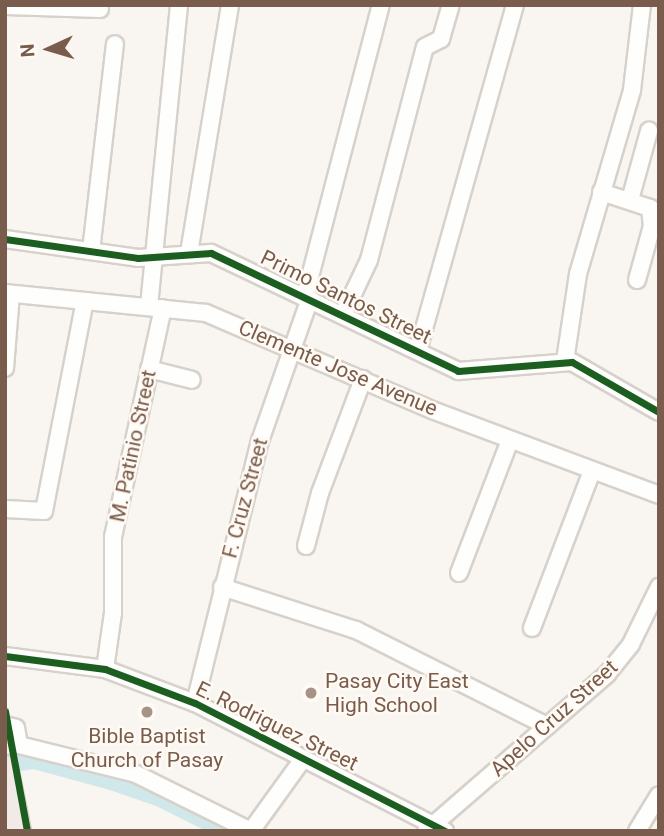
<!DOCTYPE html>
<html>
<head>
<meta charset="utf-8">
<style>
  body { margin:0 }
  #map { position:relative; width:664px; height:836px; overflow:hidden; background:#f9f5f0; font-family:Roboto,sans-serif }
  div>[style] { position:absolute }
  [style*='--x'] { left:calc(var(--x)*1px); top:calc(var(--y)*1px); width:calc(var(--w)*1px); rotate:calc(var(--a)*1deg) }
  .river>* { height:19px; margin:-9.5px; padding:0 9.5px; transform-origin:9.5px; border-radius:9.5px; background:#d0e8ea }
  .roads { filter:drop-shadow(2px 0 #d7d1cb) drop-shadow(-2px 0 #d7d1cb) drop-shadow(0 2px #d7d1cb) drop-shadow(0 -2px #d7d1cb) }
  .minor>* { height:16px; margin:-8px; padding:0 8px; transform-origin:8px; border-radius:8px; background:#fefefd }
  .highway>* { height:23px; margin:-11.5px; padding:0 11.5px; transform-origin:11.5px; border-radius:11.5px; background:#f2eae7 }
  .cycleway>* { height:7px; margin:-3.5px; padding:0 3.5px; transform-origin:3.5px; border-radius:3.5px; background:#1b5e20 }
  .dots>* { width:19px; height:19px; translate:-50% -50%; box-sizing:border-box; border:4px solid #fffaf3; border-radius:50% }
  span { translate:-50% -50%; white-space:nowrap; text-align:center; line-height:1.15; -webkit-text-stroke:5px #fffaf3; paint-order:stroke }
  .street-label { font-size:21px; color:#7a5c4d }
  .poi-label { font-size:21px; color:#7a5c4d }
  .left { translate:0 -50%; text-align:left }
  .frame { position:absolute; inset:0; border:7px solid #7a5c4d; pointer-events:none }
  .north { position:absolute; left:14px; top:14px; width:70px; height:70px; -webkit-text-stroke:5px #fffaf3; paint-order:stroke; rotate:266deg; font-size:19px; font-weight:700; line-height:28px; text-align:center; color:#7a5c4d }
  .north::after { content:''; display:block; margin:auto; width:24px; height:32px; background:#7a5c4d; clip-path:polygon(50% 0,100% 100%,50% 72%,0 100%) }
</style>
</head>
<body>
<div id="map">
  <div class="river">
    <div style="--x:5;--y:763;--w:29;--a:-8"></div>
    <div style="--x:34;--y:759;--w:80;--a:15.3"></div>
    <div style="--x:111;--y:780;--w:52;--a:19.1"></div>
    <div style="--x:160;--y:797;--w:76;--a:26.6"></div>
  </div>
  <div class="roads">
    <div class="minor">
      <div style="--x:5;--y:6;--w:95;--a:1.8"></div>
      <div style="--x:601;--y:192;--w:52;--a:18.1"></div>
      <div style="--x:650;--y:208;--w:18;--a:84"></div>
      <div style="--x:652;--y:226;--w:56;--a:105.5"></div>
      <div style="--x:630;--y:200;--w:72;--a:-74.6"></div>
      <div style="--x:5;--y:239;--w:134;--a:8.1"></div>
      <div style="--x:138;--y:258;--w:73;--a:-3.9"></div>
      <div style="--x:211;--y:253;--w:274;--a:25.5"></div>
      <div style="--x:458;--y:371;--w:114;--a:-4.5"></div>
      <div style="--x:572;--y:362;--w:100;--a:29.9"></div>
      <div style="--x:91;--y:251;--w:208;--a:-83.4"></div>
      <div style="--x:189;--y:253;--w:251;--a:-80.6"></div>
      <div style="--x:5;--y:293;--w:202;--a:5.7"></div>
      <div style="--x:206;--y:313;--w:246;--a:23.2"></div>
      <div style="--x:432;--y:410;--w:242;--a:20.5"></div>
      <div style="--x:305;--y:296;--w:301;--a:-75.4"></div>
      <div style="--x:149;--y:306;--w:302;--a:-84.3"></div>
      <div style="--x:343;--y:315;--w:61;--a:-64.7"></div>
      <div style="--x:369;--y:260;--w:220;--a:-75.3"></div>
      <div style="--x:425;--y:47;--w:18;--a:-27"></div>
      <div style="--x:441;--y:39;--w:35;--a:-74"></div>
      <div style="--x:418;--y:350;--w:358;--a:-74.3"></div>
      <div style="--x:565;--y:361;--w:88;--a:-81.5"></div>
      <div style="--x:578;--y:274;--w:192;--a:-73.6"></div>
      <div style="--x:632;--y:90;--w:86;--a:-83.3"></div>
      <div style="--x:5;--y:368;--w:74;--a:-85.4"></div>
      <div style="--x:149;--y:369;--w:44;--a:14.3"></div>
      <div style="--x:5;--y:509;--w:39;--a:3"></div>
      <div style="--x:44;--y:511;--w:214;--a:-79"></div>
      <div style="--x:306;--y:546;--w:55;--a:-75.2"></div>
      <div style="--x:320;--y:493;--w:122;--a:-69.3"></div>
      <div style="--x:459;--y:573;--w:142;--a:-69"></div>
      <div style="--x:222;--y:587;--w:141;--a:17.8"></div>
      <div style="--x:356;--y:630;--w:214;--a:26.7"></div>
      <div style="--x:532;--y:628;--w:168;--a:-69.1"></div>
      <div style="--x:5;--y:656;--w:101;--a:7.4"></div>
      <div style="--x:105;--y:669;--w:96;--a:20.7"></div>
      <div style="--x:195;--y:703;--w:281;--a:27.1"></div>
      <div style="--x:105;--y:669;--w:57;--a:-81.9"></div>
      <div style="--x:113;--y:613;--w:76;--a:-90"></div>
      <div style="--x:113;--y:537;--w:234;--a:-77.7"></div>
      <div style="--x:195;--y:703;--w:270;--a:-76.1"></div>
      <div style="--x:260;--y:441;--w:151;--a:-70.7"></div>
      <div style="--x:5;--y:725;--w:11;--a:15"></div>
      <div style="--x:16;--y:728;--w:17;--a:80"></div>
      <div style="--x:19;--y:745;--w:121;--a:13.9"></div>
      <div style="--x:136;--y:774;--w:128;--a:26.4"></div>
      <div style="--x:251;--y:831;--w:89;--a:-54.2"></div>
      <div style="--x:426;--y:831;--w:240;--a:-40.9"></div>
      <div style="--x:607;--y:674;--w:38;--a:-51"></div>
      <div style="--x:631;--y:644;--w:64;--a:-63.8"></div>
      <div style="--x:637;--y:831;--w:42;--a:-58.6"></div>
    </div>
    <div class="highway">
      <div style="--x:5;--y:767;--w:65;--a:78.5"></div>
    </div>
  </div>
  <div class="cycleway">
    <div style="--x:5;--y:239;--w:134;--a:8.1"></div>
    <div style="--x:138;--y:258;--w:73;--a:-3.9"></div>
    <div style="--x:211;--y:253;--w:274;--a:25.5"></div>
    <div style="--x:458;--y:371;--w:114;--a:-4.5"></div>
    <div style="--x:572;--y:362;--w:100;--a:29.9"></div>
    <div style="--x:5;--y:656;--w:101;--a:7.4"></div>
    <div style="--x:105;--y:669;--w:96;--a:20.7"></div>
    <div style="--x:195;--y:703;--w:281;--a:27.1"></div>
    <div style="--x:5;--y:711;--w:122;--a:79.6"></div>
  </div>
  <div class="dots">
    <div style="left:311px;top:693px;background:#a69286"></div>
    <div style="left:147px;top:712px;background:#a69286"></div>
  </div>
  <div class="street-label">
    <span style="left:346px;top:297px;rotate:26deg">Primo Santos Street</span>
    <span style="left:338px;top:368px;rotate:23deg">Clemente Jose Avenue</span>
    <span style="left:133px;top:446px;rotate:-78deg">M. Patinio Street</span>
    <span style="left:245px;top:498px;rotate:-75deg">F. Cruz Street</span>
    <span style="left:554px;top:718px;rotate:-42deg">Apelo Cruz Street</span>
    <span style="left:277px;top:726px;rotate:26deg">E. Rodriguez Street</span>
  </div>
  <div class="poi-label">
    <span class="left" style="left:325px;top:693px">Pasay City East<br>High School</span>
    <span style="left:147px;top:748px">Bible Baptist<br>Church of Pasay</span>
  </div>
  <div class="frame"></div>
  <div class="north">N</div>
</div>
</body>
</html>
